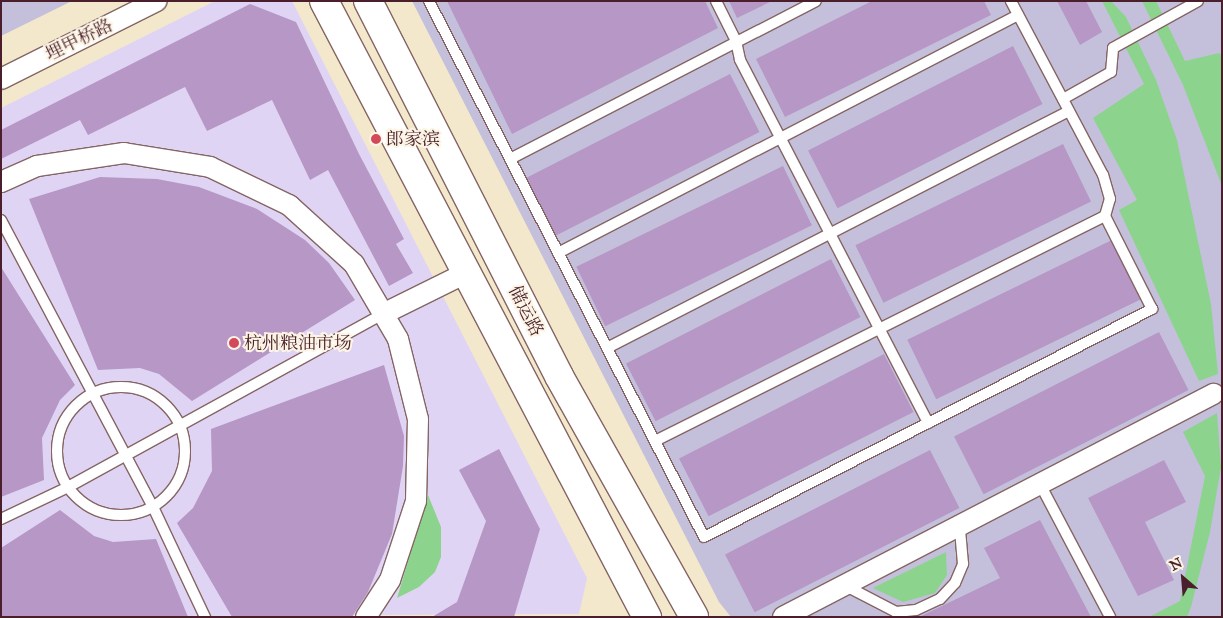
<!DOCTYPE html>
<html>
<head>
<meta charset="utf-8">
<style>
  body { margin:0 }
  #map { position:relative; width:1223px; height:618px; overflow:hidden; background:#f3e8cc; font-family:"IM FELL Great Primer","Noto Serif SC",serif }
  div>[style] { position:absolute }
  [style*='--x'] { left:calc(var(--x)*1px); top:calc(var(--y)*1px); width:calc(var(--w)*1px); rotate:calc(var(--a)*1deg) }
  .built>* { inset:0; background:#e0d4f4 }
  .industrial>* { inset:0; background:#c4c0db }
  .green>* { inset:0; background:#8cd38e }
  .building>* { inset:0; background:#b697c5; transform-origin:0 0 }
  .roads { filter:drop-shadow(1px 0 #856563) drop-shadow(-1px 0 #856563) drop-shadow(0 1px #856563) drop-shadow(0 -1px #856563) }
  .service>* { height:10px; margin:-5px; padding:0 5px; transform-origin:5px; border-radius:5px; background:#fff }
  .service>.ring { margin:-5px; padding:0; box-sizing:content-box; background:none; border:10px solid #fff; border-radius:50% }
  .minor>* { height:20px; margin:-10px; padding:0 10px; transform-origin:10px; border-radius:10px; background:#fff }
  .secondary>* { height:28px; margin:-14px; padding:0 14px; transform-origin:14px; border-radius:14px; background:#fff }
  .dots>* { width:14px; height:14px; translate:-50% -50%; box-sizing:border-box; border:2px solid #fcf5e5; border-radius:50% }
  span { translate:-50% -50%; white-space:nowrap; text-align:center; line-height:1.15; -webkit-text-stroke:4px #fcf5e5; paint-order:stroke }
  .street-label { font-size:18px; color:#4a1f2b }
  .poi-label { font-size:18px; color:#4a1f2b }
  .left { translate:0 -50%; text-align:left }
  .frame { position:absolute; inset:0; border:2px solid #4a1f2b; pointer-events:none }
  .north { position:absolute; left:1158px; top:553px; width:50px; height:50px; -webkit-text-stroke:4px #fcf5e5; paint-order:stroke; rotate:333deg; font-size:14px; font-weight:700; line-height:20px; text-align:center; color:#4a1f2b }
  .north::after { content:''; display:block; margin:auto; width:18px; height:22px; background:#4a1f2b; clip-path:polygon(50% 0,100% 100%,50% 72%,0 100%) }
</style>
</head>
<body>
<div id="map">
  <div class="built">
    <div style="clip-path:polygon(215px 1px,292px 1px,587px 578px,579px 614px,1px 617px,1px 108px)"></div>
  </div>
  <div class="industrial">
    <div style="clip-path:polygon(1px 1px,72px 1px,1px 36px)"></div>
    <div style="clip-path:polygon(412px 1px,1222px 1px,1222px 617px,731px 617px,719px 602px)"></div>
  </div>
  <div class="green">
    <div style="clip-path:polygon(1102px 1px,1111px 1px,1126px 17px,1156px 80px,1177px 140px,1211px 304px,1218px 374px,1199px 381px,1119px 210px,1137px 200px,1093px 118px,1144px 84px)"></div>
    <div style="clip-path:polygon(1142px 1px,1156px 1px,1185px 61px,1219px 53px,1222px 56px,1222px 186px,1183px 85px)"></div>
    <div style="clip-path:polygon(1217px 413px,1221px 467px,1210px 532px,1191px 607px,1187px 617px,1149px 617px,1180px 601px,1205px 476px,1183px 432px)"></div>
    <div style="clip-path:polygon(428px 495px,441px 527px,441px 557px,435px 572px,419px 587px,397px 598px)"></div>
    <div style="clip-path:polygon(946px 552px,947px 575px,935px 593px,903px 602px,873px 588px)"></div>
  </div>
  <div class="building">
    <div style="clip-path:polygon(447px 1px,705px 1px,718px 28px,512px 134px)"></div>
    <div style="clip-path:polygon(729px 1px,772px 1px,737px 18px)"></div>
    <div style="clip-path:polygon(872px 1px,984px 1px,991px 15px,785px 117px,756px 59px)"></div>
    <div style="clip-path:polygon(1057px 1px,1086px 1px,1102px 32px,1080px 45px)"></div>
    <div style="clip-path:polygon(250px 4px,296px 22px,359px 154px,404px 239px,396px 244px,413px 273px,389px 286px,328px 170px,310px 180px,272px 100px,207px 131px,185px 87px,88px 135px,80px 120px,1px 159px,1px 130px)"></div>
    <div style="left:1013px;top:46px;width:65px;height:230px;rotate:63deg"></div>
    <div style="left:730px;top:74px;width:65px;height:230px;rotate:63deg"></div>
    <div style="left:1063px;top:144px;width:64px;height:231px;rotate:64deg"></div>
    <div style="left:783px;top:166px;width:66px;height:230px;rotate:64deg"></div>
    <div style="clip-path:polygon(100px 177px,157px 179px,199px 187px,257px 209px,305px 240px,329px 263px,355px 300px,192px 401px,159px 374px,140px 368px,98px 370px,29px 199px)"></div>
    <div style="left:1114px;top:239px;width:66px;height:230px;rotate:64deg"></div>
    <div style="left:831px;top:259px;width:65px;height:230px;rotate:63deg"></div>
    <div style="clip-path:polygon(1px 267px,75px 385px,60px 400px,42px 438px,44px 480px,1px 497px)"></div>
    <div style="left:1159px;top:332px;width:65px;height:230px;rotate:63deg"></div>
    <div style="left:884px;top:354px;width:65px;height:230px;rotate:63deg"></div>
    <div style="clip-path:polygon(384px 365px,404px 436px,403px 466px,392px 534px,368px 592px,352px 617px,232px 617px,177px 523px,193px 508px,212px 471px,211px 429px)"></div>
    <div style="clip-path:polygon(499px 449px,540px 529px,514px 617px,432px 617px,457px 602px,486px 521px,459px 470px)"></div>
    <div style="left:930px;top:450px;width:65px;height:230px;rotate:63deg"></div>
    <div style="clip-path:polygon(1164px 460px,1186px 502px,1145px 522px,1174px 580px,1138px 596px,1088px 498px)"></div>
    <div style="clip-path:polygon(60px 510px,94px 536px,113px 542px,156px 539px,188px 617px,1px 617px,1px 548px)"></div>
    <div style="clip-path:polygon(1040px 520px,1091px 617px,919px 617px,1000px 578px,984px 548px)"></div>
  </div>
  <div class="roads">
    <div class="service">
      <div style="--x:429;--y:1;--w:602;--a:62.84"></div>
      <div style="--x:704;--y:537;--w:503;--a:-26.97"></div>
      <div style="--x:1152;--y:309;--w:104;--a:-116.8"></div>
      <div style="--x:716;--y:1;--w:45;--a:63.4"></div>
      <div style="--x:736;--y:41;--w:19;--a:78"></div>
      <div style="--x:740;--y:60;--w:409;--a:62.6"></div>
      <div style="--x:1063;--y:99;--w:55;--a:-29.4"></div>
      <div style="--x:1111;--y:72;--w:24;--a:-85"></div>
      <div style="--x:1113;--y:48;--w:97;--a:-28.9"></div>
      <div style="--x:510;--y:159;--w:344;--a:-27.3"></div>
      <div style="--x:1;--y:220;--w:325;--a:62.1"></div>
      <div style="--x:153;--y:507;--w:122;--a:64.7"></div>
      <div style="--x:558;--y:253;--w:518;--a:-27.36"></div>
      <div style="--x:607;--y:348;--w:519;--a:-27.16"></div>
      <div class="ring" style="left:57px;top:387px;width:118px;height:118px"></div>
      <div style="--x:655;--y:441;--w:503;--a:-26.57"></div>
      <div style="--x:1105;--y:216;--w:18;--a:-74"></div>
      <div style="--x:1110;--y:199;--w:25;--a:-106"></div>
      <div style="--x:1103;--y:175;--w:197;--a:-117.9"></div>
      <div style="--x:1040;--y:484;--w:150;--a:62.2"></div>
      <div style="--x:1;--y:519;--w:74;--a:-25.5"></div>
      <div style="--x:68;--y:487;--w:359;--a:-28.8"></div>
      <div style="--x:844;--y:585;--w:59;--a:27.4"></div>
      <div style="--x:896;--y:612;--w:20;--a:-6"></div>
      <div style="--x:916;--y:610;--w:26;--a:-25"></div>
      <div style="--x:940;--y:599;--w:22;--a:-47"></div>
      <div style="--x:955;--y:583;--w:21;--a:-67"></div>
      <div style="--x:963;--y:564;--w:38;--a:-95"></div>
    </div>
    <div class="minor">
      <div style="--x:1;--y:79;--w:174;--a:-26.6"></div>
      <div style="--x:1;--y:182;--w:39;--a:-24"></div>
      <div style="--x:37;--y:166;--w:88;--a:-8.5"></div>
      <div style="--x:124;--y:153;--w:87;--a:9.2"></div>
      <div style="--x:210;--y:167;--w:88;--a:25.7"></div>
      <div style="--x:289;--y:205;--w:88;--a:42.2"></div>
      <div style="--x:354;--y:264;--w:87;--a:59.6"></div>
      <div style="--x:398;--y:339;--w:82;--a:76"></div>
      <div style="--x:418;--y:419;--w:82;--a:91.4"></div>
      <div style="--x:416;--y:501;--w:83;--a:108.2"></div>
      <div style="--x:390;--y:580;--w:44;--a:123"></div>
      <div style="--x:383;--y:314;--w:93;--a:-26.3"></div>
      <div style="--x:783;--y:617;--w:485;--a:-27.4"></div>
    </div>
    <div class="secondary">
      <div style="--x:324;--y:1;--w:696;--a:62.33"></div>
      <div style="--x:368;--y:1;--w:421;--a:63"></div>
      <div style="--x:559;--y:376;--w:276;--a:60.7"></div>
    </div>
  </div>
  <div class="dots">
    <div style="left:376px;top:139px;background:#d1495b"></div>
    <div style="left:234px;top:343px;background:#d1495b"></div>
  </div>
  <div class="street-label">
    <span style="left:79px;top:40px;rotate:-26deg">埋甲桥路</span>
    <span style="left:526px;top:311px;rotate:63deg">储运路</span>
  </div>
  <div class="poi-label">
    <span class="left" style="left:386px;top:139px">郎家滨</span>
    <span class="left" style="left:244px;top:343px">杭州粮油市场</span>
  </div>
  <div class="frame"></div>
  <div class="north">N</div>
</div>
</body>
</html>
